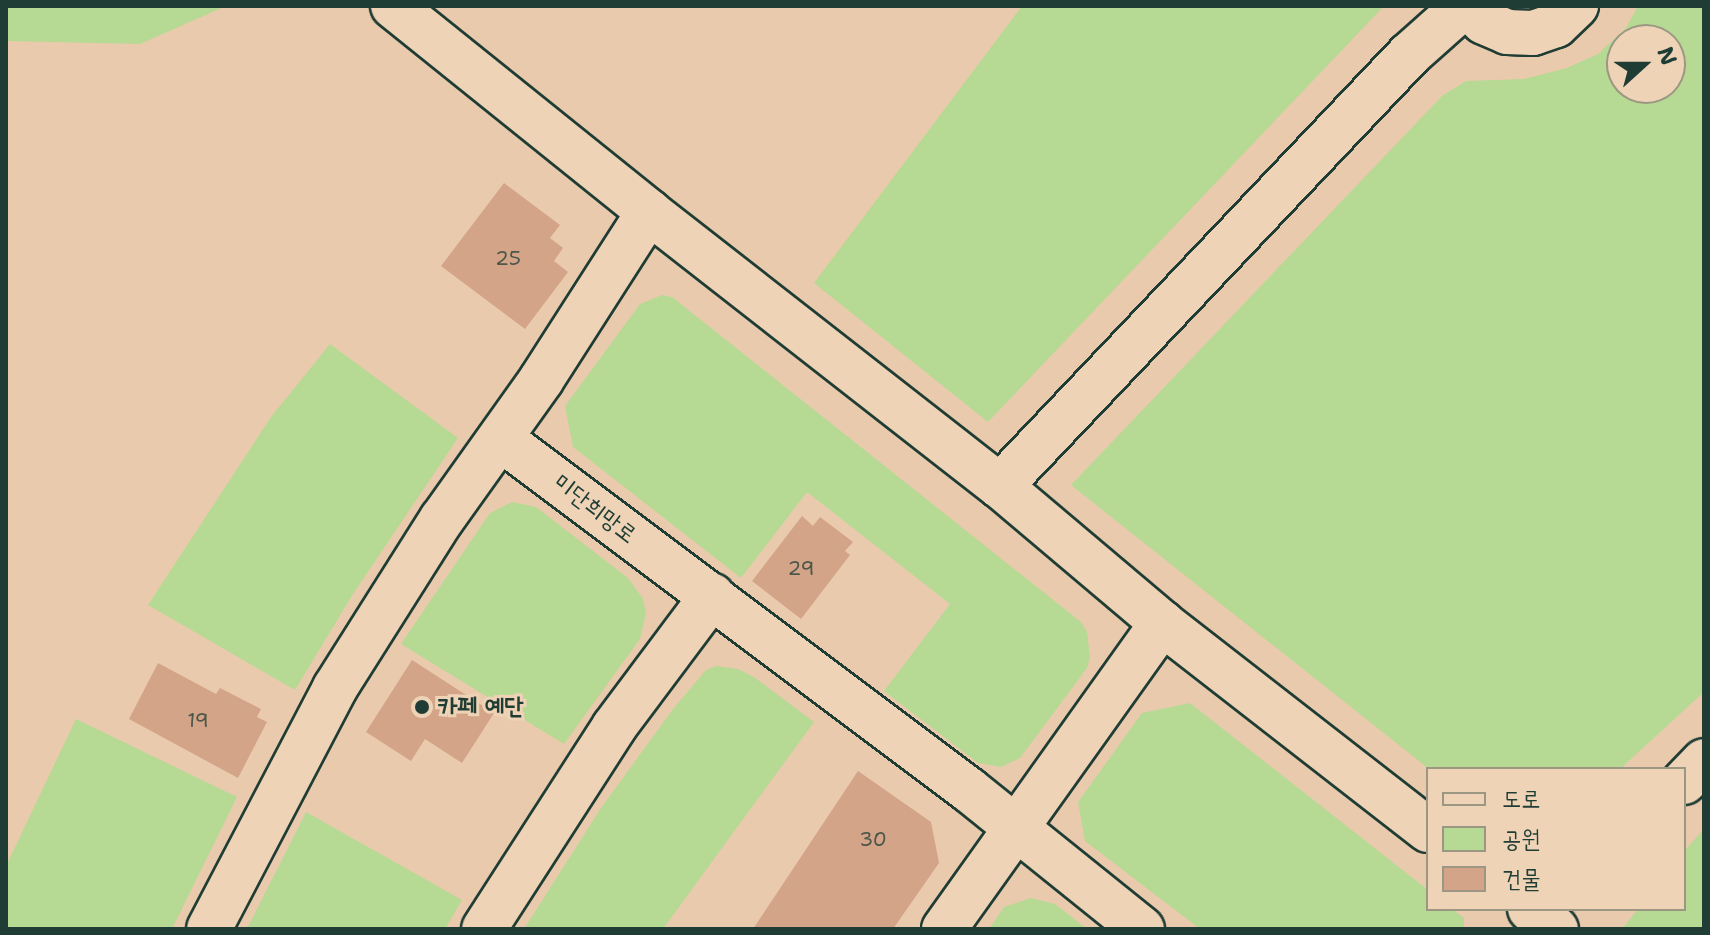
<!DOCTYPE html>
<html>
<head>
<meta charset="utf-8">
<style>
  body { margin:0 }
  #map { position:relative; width:1710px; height:935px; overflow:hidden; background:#eacaad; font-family:"Shantell Sans","Poor Story",sans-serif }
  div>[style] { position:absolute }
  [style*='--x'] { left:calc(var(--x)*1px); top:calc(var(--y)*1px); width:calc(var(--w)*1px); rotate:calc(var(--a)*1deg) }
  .green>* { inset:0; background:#b6d993 }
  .building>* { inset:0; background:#d3a488 }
  .roads { filter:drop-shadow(2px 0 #1f3d34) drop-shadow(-2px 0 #1f3d34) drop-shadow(0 2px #1f3d34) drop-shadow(0 -2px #1f3d34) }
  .minor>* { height:44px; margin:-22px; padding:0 22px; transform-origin:22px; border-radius:22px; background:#efd3b6 }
  .dots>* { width:22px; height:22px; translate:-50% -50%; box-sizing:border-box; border:4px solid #efd3b6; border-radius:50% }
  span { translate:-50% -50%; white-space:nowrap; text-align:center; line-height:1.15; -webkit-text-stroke:6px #efd3b6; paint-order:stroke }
  .number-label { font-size:20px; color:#4c5749 }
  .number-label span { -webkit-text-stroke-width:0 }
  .street-label { font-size:24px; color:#1f3d34 }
  .poi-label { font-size:24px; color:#1f3d34; font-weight:700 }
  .left { translate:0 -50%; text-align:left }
  .frame { position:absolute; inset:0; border:8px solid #1f3d34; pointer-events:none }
  .legend { position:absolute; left:1426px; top:767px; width:260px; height:144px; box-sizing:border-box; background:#efd3b6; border:2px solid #9c9782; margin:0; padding:10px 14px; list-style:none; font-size:24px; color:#1f3d34 }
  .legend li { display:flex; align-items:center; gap:16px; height:40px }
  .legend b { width:40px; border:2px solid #9c9782 }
  .north { position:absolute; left:1606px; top:24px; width:80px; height:80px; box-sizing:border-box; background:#efd3b6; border:2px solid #9c9782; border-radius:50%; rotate:69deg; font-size:22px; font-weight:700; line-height:32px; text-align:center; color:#1f3d34 }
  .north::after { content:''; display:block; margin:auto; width:28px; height:36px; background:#1f3d34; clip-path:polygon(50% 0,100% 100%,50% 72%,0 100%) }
</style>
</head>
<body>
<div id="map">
  <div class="green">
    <div style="clip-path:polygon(6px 6px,226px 6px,140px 44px,6px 41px)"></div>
    <div style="clip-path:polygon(1022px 6px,1384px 6px,988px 422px,814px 283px)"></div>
    <div style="clip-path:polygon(evenodd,1638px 6px,1704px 6px,1704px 692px,1620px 769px,1429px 769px,1071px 485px,1442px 96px,1466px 81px,1524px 79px,1567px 68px,1598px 54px,1626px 28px,1638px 6px,1622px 40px,1670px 40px,1670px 88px,1622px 88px,1622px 40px)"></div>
    <div style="clip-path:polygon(662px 295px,672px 297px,1081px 622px,1087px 632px,1090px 657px,1087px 668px,1020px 758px,1001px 767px,978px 763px,884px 691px,950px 604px,807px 492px,741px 578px,573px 447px,565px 406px,640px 304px)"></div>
    <div style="clip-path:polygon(330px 344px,458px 438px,353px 594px,295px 690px,148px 605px,271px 417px)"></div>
    <div style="clip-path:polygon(512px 502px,536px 507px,628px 578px,643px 599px,646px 613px,640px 639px,564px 744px,401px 644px,490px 513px)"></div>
    <div style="clip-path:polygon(716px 666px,738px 669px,754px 677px,814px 722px,663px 929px,524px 929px,601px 808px,673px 709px,706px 670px)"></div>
    <div style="clip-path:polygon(1190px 703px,1428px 890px,1428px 909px,1452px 909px,1464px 918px,1464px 929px,1200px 929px,1085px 841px,1078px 802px,1142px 713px)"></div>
    <div style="clip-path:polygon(76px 719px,237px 797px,172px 929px,6px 929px,6px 866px)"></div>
    <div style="clip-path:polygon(306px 812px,462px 900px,445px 929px,247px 929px)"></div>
    <div style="clip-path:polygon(1704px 829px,1704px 929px,1622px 929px,1638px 909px,1684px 909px,1684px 851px)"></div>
    <div style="clip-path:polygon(1031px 898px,1055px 904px,1087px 929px,989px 929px,1004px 907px)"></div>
  </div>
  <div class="building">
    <div style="clip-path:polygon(504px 183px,560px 225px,550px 238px,563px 248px,554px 261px,568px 272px,525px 329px,441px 266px)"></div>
    <div style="clip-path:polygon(802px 516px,813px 526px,820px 517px,853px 542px,845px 551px,850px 555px,801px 619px,752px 581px)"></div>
    <div style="clip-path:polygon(412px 660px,494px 713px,462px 763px,425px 739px,411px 761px,366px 732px)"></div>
    <div style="clip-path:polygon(158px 663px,216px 694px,220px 688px,261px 709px,257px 717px,267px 722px,238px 778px,129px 719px)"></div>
    <div style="clip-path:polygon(858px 771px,931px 822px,939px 863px,893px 929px,753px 929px)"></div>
  </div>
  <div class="roads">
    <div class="minor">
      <div style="--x:393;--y:6;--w:329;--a:38.8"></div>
      <div style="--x:1467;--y:6;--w:23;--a:43"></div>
      <div style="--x:1484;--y:22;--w:25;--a:23"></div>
      <div style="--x:1507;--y:32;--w:26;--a:2"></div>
      <div style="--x:1533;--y:33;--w:24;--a:-19"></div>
      <div style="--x:1556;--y:25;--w:28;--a:-44"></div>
      <div style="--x:501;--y:439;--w:585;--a:36.87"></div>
      <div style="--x:969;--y:790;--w:222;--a:38.8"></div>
      <div style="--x:1000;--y:486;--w:594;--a:-46.5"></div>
      <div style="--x:1409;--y:55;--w:74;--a:-41.7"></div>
      <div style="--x:1684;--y:782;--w:29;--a:-46"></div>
      <div style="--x:1530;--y:909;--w:33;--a:38"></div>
      <div style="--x:209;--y:929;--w:272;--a:-62.4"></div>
      <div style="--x:335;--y:688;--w:200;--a:-57.7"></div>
      <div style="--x:442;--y:519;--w:171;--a:-54.5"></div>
      <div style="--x:541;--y:380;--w:200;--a:-57.3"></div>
      <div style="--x:649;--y:212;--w:445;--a:38"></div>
      <div style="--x:1000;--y:486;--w:212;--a:40.2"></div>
      <div style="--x:1162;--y:623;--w:337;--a:37.9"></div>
      <div style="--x:484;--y:929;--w:240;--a:-57.2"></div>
      <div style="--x:614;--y:727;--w:164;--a:-53.2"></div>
      <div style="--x:944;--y:929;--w:376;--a:-54.5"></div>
    </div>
  </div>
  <div class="dots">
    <div style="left:422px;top:707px;background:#1f3d34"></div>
  </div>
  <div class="number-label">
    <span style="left:508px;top:258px">25</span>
    <span style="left:801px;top:568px">29</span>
    <span style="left:198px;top:720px">19</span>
    <span style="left:873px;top:839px">30</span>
  </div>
  <div class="street-label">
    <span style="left:595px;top:509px;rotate:37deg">미단희망로</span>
  </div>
  <div class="poi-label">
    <span class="left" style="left:438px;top:707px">카페 예단</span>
  </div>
  <div class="frame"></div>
  <ul class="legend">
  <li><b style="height:10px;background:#efd3b6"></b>도로</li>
  <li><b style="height:22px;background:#b6d993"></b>공원</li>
  <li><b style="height:22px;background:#d3a488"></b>건물</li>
  </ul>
  <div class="north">N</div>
</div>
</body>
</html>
